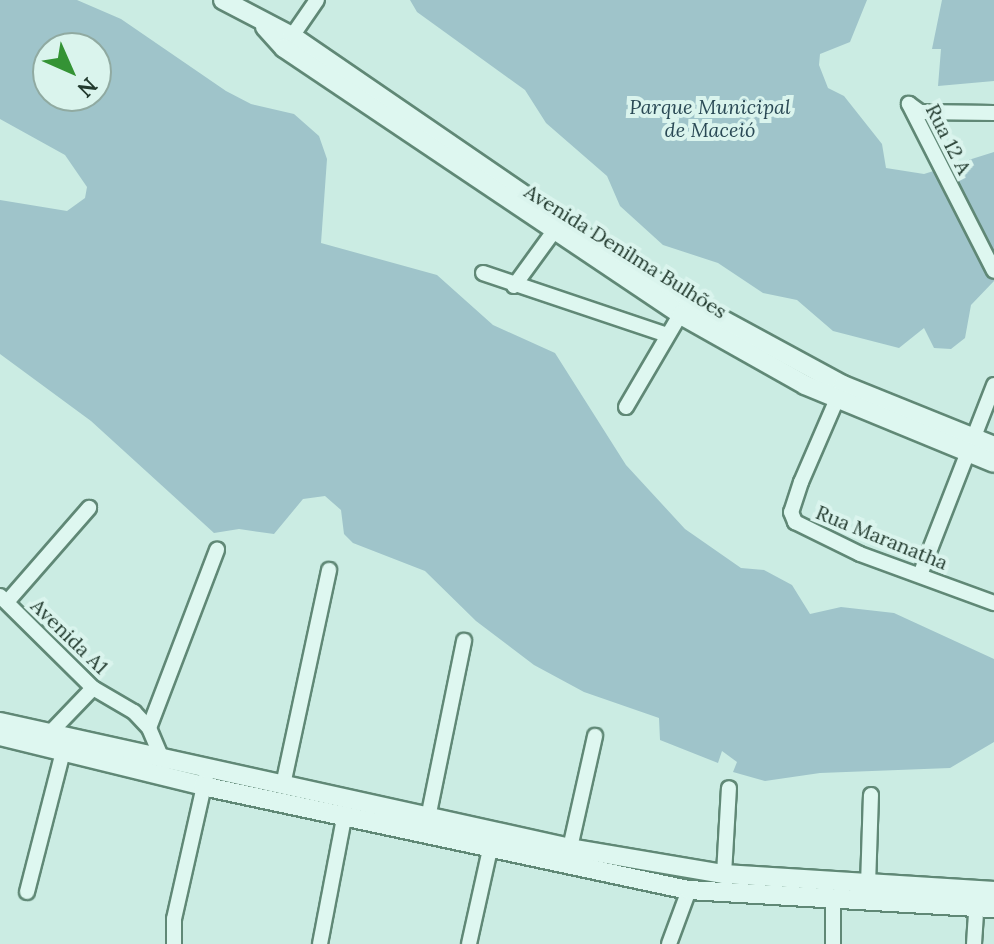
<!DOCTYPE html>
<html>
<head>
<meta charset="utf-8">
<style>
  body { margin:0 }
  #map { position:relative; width:994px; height:944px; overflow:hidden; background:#cbece3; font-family:Lora,serif }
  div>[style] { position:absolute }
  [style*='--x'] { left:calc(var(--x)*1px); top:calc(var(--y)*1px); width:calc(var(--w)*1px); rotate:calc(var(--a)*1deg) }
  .green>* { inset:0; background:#9fc4ca }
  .roads { filter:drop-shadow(2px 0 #608876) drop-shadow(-2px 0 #608876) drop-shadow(0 2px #608876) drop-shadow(0 -2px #608876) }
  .minor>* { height:14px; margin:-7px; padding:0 7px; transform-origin:7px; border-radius:7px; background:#def7f0 }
  .tertiary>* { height:18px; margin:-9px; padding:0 9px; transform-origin:9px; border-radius:9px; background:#def7f0 }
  span { translate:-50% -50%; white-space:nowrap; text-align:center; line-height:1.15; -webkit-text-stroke:8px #daf4ed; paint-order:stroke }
  .park-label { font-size:20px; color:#2a4955; font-style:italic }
  .street-label { font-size:20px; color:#223a2e }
  .north { position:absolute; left:32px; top:32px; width:80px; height:80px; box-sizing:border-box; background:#daf4ed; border:2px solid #90aaa1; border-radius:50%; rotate:135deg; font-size:22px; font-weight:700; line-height:32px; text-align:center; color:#223a2e }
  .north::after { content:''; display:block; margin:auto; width:28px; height:36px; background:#349335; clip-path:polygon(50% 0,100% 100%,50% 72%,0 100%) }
</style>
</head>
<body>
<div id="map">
  <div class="green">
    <div style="clip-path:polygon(evenodd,0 0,77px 0,121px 19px,226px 91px,251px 104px,294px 114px,319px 136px,327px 159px,321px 243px,437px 275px,493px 325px,555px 353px,626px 465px,685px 529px,741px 568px,764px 570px,792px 585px,810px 614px,841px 607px,894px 613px,994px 659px,994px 742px,950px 768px,820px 773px,765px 781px,733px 772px,737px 762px,722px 751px,718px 763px,660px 740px,659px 718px,584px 692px,534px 665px,476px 621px,425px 571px,353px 543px,344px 534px,341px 510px,325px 496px,303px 499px,274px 534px,239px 529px,214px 533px,91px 421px,0 354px,0 200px,67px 211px,85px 198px,87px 187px,65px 155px,0 119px,0 0,48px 48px,96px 48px,96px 96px,48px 96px,48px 48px)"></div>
    <div style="clip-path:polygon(410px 0,867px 0,850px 42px,820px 54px,819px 65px,828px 88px,844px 96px,882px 144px,886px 168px,924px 174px,994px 152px,994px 281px,971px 305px,965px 338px,951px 349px,934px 348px,924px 328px,899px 348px,833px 331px,797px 300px,763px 293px,718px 263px,663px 245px,620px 206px,607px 176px,546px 123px,525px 90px,417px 12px)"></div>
    <div style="clip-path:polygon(942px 0,994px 0,994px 81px,938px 86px,941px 49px,932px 49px)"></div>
  </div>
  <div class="roads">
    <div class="minor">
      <div style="--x:288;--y:42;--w:51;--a:-55.4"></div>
      <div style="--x:994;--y:113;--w:74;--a:-179.2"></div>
      <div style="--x:920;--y:112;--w:14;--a:-144"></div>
      <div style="--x:909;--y:104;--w:187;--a:63"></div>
      <div style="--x:483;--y:273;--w:194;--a:18.6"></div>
      <div style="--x:514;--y:286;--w:78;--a:-53.9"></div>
      <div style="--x:840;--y:392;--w:98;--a:113.4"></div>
      <div style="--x:801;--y:482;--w:32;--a:108"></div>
      <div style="--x:791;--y:512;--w:11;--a:68"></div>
      <div style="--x:795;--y:522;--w:72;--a:26.2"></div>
      <div style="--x:860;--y:554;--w:143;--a:20.1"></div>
      <div style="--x:626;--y:407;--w:115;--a:-59.6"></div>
      <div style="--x:920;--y:575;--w:204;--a:-68.7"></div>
      <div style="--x:0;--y:596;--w:131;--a:44.7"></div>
      <div style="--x:93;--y:688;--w:48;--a:30.3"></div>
      <div style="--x:134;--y:712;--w:22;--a:47"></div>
      <div style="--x:149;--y:728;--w:39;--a:67"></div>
      <div style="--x:7;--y:602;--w:125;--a:-48.9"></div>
      <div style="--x:149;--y:728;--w:191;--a:-69.1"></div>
      <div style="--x:48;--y:735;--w:65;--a:-46.2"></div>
      <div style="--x:283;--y:785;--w:220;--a:-77.9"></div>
      <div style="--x:428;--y:818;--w:181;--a:-78.5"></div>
      <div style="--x:570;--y:848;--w:115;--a:-77.4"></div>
      <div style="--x:724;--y:874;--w:86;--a:-86.7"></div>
      <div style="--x:868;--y:885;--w:90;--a:-88.1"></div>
      <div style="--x:27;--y:892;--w:145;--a:-75.6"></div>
      <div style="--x:833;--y:899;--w:45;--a:90"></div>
      <div style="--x:174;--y:944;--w:25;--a:-90"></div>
      <div style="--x:174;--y:919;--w:146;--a:-77.3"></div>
      <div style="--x:320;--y:944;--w:133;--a:-79.2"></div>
      <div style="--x:469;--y:944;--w:101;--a:-77.5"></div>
      <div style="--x:669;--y:944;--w:58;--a:-69.7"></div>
      <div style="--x:974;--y:944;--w:46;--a:-86.3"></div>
    </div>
    <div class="tertiary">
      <div style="--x:223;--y:0;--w:78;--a:27.6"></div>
      <div style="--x:292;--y:36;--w:391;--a:34.4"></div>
      <div style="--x:615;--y:257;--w:85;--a:31.1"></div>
      <div style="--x:688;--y:301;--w:176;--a:28.5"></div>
      <div style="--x:843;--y:385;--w:163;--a:22"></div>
      <div style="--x:265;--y:27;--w:28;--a:48"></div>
      <div style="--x:284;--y:48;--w:478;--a:33.9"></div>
      <div style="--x:681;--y:315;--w:142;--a:29.4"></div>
      <div style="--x:805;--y:385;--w:204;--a:22.4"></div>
      <div style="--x:0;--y:722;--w:584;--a:12.46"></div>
      <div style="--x:570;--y:848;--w:156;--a:9.6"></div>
      <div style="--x:724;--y:874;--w:271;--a:3.6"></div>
      <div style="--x:0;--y:736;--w:209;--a:13.8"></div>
      <div style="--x:203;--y:786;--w:497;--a:12.1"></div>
      <div style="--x:689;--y:890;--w:306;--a:3.4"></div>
    </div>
  </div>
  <div class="park-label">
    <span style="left:710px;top:118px">Parque Municipal<br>de Maceió</span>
  </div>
  <div class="street-label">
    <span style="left:949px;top:139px;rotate:63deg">Rua 12 A</span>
    <span style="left:626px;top:251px;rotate:32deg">Avenida Denilma Bulhões</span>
    <span style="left:882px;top:537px;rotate:22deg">Rua Maranatha</span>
    <span style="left:70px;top:636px;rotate:44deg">Avenida A1</span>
  </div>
  <div class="north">N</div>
</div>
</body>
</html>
